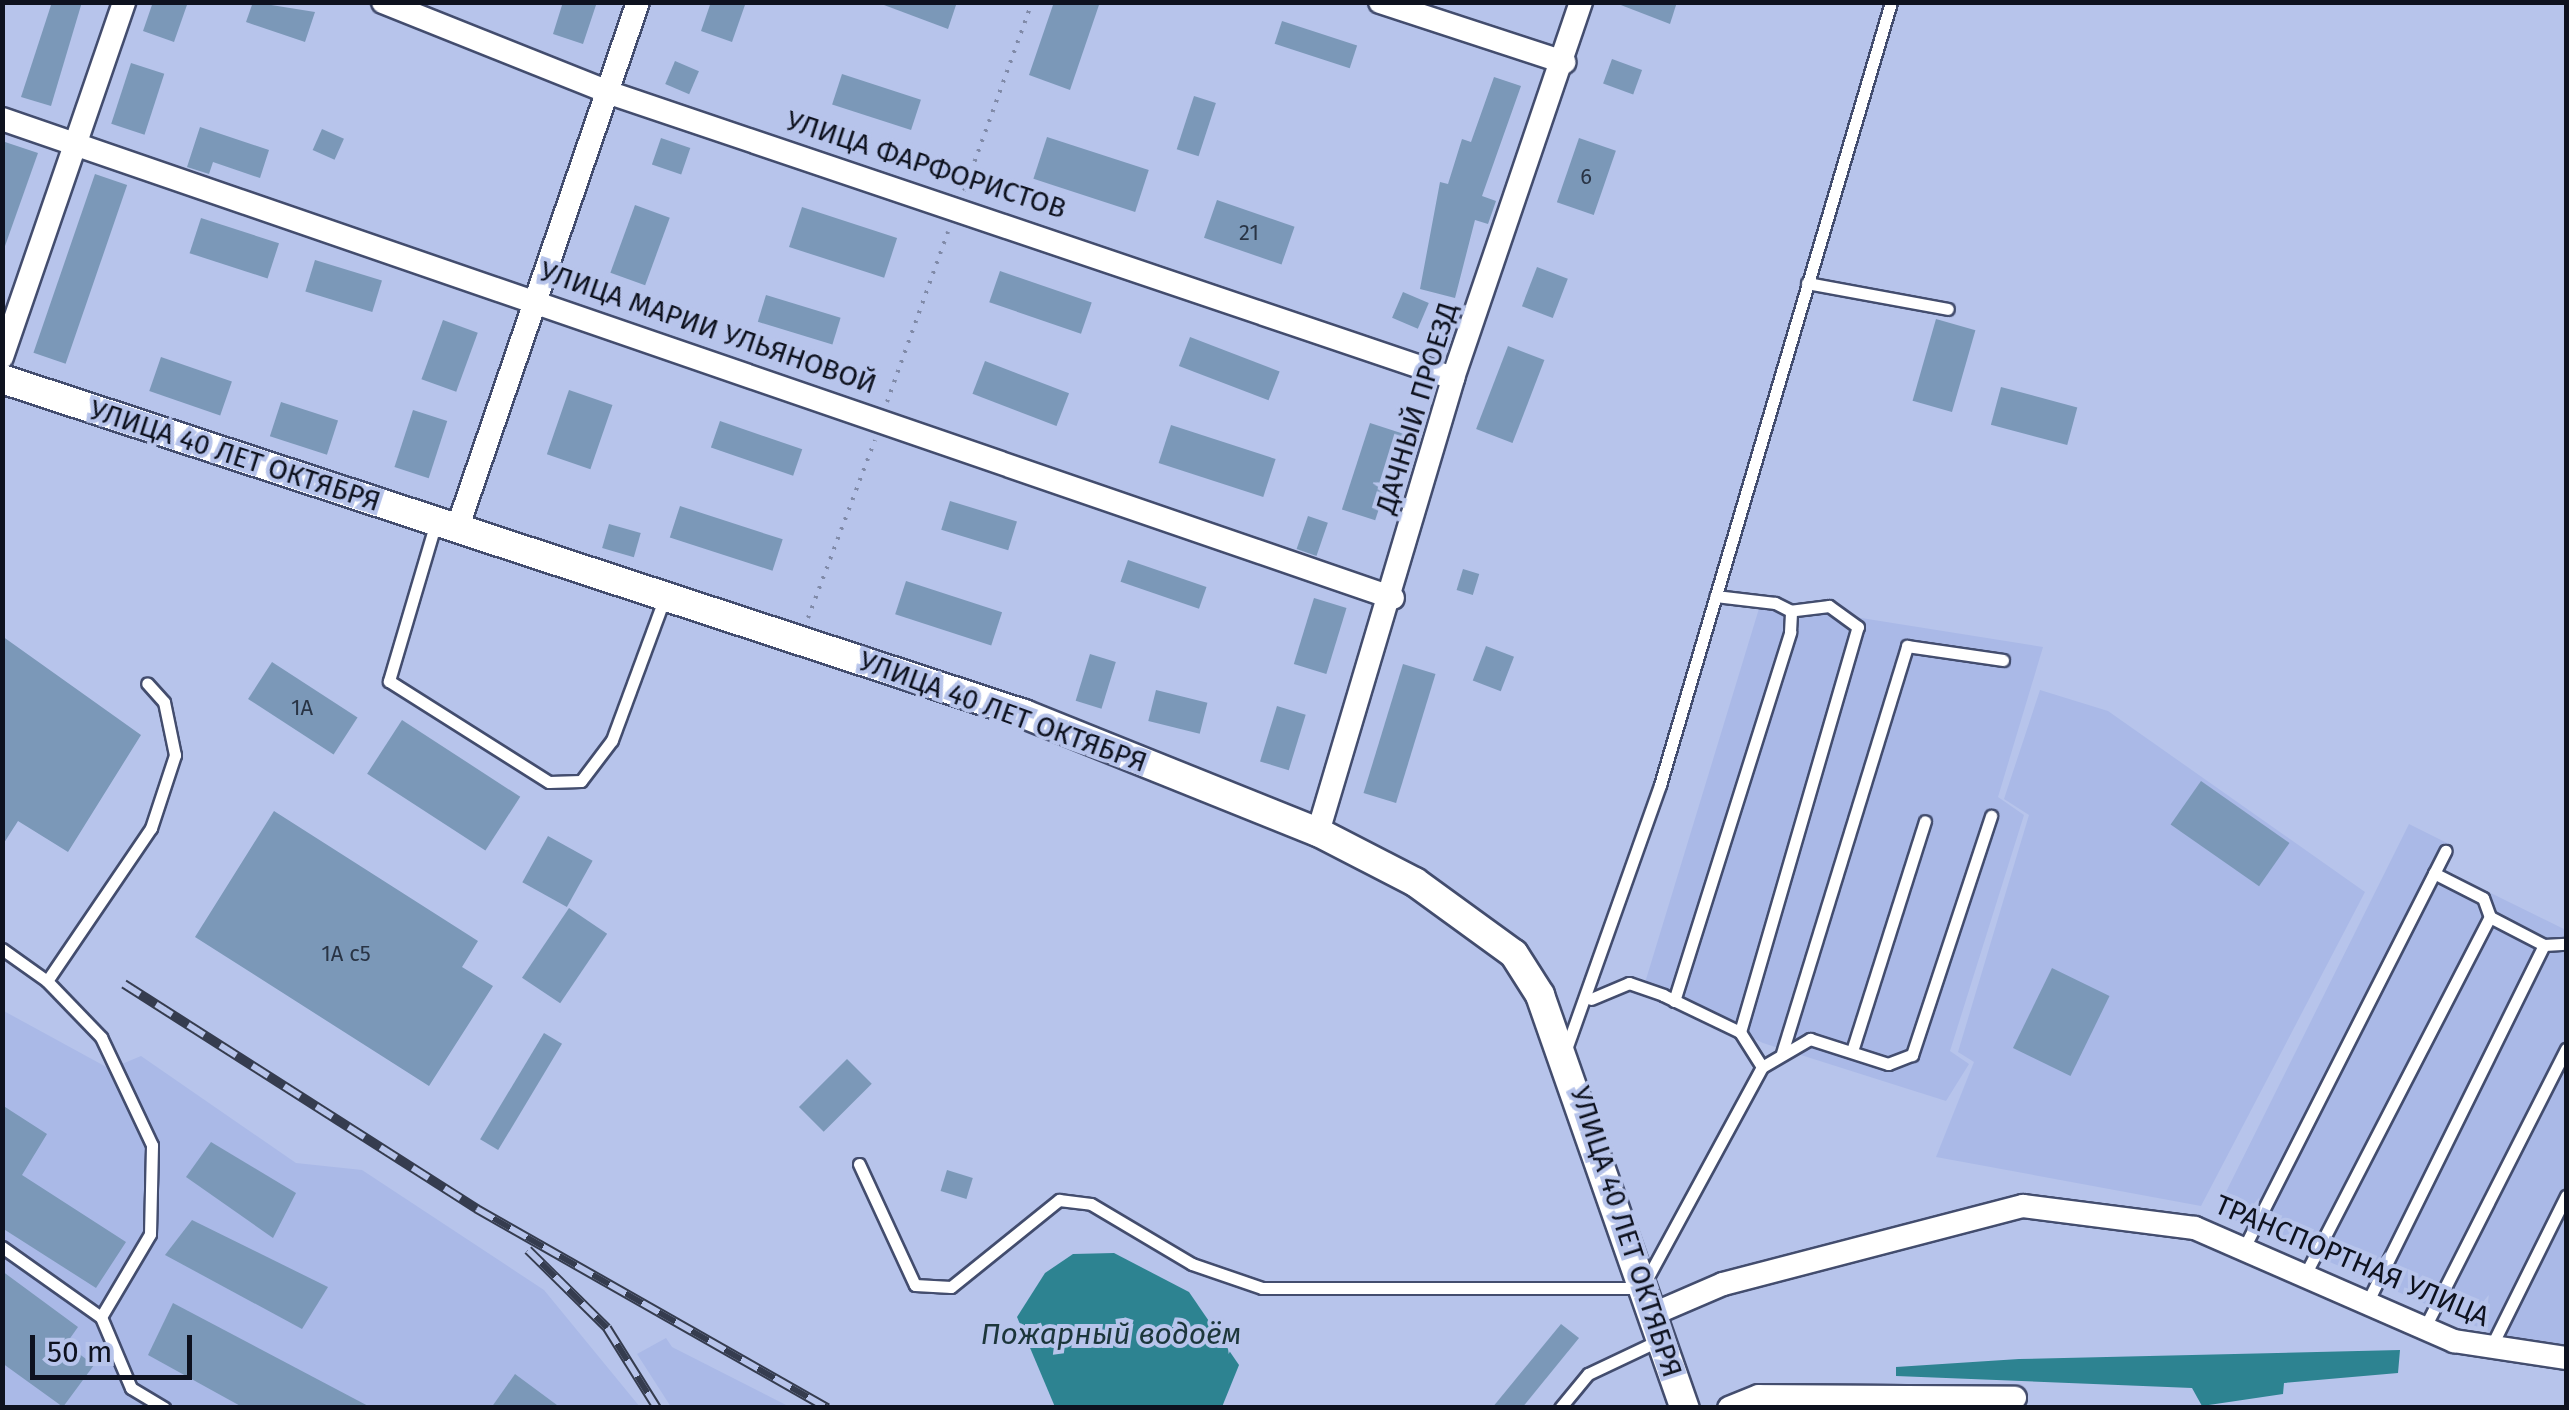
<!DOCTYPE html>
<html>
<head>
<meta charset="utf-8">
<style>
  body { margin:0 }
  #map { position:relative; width:2569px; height:1410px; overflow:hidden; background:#b7c4eb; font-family:"Fira Sans",sans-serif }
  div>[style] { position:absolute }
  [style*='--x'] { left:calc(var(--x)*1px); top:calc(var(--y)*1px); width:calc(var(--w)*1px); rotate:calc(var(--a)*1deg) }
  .built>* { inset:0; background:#aab9e7 }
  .water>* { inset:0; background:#2d8391 }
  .building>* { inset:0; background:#7b98b8; transform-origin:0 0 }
  .path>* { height:4px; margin-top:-2px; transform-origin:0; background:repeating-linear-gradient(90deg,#808aa8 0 2.5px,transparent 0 10.5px) }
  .roads { filter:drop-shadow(2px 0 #434d6e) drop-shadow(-2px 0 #434d6e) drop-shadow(0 2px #434d6e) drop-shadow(0 -2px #434d6e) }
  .service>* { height:11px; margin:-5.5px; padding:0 5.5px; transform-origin:5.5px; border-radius:5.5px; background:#fff }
  .minor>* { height:22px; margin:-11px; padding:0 11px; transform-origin:11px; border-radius:11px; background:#fff }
  .tertiary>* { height:28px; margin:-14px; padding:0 14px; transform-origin:14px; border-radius:14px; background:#fff }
  .rail>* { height:10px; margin-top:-5px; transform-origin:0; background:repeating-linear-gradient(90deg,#b7c4eb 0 19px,#353c4f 0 38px); box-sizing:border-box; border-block:2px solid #353c4f }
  span { translate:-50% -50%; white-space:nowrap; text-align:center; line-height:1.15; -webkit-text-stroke:8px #b7c4eb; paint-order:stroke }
  .number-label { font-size:22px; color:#293445 }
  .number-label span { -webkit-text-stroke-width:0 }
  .street-label { font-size:28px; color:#0e121f }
  .water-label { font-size:30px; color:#1c363b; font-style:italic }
  .frame { position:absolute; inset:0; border:5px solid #0e121f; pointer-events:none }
  .scale { position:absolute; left:30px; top:1335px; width:162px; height:45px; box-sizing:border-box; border:5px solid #0e121f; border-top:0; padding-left:12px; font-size:30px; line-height:35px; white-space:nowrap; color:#0e121f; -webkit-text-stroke:8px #b7c4eb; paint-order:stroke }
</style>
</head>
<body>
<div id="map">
  <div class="built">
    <div style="clip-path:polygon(1761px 602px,2043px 647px,1998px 797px,2024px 815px,1950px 1051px,1969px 1064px,1946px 1101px,1763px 1043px,1644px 986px)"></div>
    <div style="clip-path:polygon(2040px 690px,2108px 711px,2365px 892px,2201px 1206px,1936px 1157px,1974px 1062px,1958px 1052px,2029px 815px,2004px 799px)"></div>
    <div style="clip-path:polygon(2409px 824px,2453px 846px,2446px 871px,2566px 930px,2566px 1351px,2537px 1353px,2216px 1212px)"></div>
    <div style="clip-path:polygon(2px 1010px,110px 1069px,141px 1056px,296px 1163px,362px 1170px,544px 1290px,640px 1407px,3px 1407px)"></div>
    <div style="clip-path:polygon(666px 1338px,672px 1347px,790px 1407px,671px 1407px,637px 1354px)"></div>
  </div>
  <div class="water">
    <div style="clip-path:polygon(1114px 1253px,1189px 1292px,1239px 1365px,1222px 1407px,1055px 1407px,1017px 1317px,1045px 1273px,1073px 1254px)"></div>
    <div style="clip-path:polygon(2400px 1350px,2398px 1373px,2284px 1383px,2283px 1394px,2202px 1406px,2192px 1388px,1896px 1376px,1896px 1367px,2019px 1359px)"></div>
  </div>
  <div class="building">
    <div style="clip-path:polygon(52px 2px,82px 2px,51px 106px,21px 97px)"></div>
    <div style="clip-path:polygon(153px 2px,188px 2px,174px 42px,143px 31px)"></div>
    <div style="clip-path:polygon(253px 2px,315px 12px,305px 42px,246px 22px)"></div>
    <div style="clip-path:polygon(563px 2px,597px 2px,583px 44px,553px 34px)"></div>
    <div style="clip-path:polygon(711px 2px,746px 2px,732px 42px,701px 31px)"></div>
    <div style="clip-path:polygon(876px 2px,957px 2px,948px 29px)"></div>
    <div style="clip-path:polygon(1054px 2px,1100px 2px,1070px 90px,1029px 75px)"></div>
    <div style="clip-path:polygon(1613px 2px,1677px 2px,1670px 24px)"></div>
    <div style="left:1282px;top:21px;width:79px;height:24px;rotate:18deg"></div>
    <div style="left:1612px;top:59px;width:32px;height:26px;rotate:20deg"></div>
    <div style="left:675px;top:61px;width:26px;height:25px;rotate:23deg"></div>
    <div style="left:131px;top:63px;width:35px;height:64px;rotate:18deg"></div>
    <div style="left:842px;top:74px;width:83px;height:32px;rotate:18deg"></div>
    <div style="clip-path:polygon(1494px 77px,1521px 86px,1482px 196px,1496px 201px,1488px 224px,1475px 220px,1455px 298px,1420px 289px,1440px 182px,1448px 184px,1462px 139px,1471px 142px)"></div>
    <div style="left:1194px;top:96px;width:23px;height:56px;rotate:18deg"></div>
    <div style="clip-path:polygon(200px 127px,269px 150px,260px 178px,213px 162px,209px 174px,187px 167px)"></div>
    <div style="left:322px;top:129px;width:24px;height:23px;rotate:24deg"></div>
    <div style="left:1047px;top:137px;width:107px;height:44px;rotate:18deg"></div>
    <div style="left:661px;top:138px;width:31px;height:28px;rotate:19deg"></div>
    <div style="left:1579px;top:138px;width:39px;height:68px;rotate:19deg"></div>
    <div style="clip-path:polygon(2px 141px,38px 153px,5px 246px,2px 246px)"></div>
    <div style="left:95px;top:174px;width:34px;height:189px;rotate:19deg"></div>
    <div style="left:1217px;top:200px;width:82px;height:40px;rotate:19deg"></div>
    <div style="left:635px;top:205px;width:37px;height:72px;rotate:20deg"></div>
    <div style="left:802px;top:207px;width:100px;height:42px;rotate:18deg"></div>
    <div style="left:201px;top:218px;width:82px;height:37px;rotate:18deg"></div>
    <div style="left:315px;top:260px;width:70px;height:33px;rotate:17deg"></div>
    <div style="left:1537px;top:267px;width:33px;height:42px;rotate:21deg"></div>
    <div style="left:1000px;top:271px;width:97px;height:33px;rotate:19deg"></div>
    <div style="left:1403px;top:292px;width:28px;height:28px;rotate:23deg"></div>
    <div style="left:766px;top:295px;width:78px;height:28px;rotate:17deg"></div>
    <div style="left:1936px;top:319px;width:41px;height:85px;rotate:16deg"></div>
    <div style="left:443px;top:320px;width:37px;height:63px;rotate:20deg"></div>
    <div style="left:1190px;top:337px;width:96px;height:31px;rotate:21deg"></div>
    <div style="left:1508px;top:346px;width:39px;height:89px;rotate:21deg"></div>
    <div style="left:161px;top:357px;width:75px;height:36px;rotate:19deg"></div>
    <div style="left:985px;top:361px;width:90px;height:35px;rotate:21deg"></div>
    <div style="left:2001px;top:387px;width:79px;height:39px;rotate:15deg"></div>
    <div style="left:569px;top:390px;width:46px;height:68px;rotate:19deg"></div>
    <div style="left:281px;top:402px;width:60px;height:36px;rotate:18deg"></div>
    <div style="left:413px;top:410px;width:36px;height:60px;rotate:18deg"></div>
    <div style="left:720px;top:421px;width:87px;height:28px;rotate:19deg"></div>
    <div style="left:1370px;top:423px;width:35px;height:91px;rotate:18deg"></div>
    <div style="left:1171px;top:425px;width:110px;height:40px;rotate:18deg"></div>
    <div style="left:950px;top:501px;width:70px;height:30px;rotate:17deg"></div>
    <div style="left:680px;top:506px;width:108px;height:33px;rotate:18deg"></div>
    <div style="left:1308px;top:516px;width:21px;height:35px;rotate:19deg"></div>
    <div style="left:609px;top:524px;width:33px;height:25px;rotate:16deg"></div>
    <div style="left:1128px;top:560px;width:83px;height:23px;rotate:19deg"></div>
    <div style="left:1463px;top:569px;width:17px;height:22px;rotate:17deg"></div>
    <div style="left:906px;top:581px;width:101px;height:35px;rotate:18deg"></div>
    <div style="left:1314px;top:598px;width:34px;height:69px;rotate:17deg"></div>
    <div style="clip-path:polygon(2px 636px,141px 735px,68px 852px,18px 821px,2px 846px)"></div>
    <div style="left:1486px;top:646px;width:30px;height:37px;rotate:21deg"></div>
    <div style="left:1090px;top:654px;width:27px;height:49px;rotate:17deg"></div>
    <div style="left:272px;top:662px;width:102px;height:44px;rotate:33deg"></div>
    <div style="left:1403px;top:664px;width:34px;height:135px;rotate:17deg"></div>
    <div style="left:1156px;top:690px;width:53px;height:32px;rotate:14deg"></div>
    <div style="left:1277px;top:706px;width:30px;height:58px;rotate:17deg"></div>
    <div style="left:402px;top:720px;width:141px;height:64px;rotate:33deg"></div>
    <div style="left:2201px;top:781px;width:108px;height:53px;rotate:35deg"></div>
    <div style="clip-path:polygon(274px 811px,478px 941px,462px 967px,493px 986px,429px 1086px,195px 937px)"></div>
    <div style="left:548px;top:836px;width:51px;height:53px;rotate:29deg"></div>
    <div style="left:569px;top:908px;width:46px;height:84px;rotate:34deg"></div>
    <div style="left:2052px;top:968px;width:64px;height:89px;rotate:26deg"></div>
    <div style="left:544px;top:1033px;width:21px;height:124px;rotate:31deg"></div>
    <div style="left:847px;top:1059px;width:35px;height:68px;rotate:45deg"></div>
    <div style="clip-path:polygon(2px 1105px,47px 1134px,22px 1175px,126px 1242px,96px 1288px,2px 1228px)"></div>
    <div style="clip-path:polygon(211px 1142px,296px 1193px,273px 1238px,186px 1177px)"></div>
    <div style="left:947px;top:1170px;width:27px;height:22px;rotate:17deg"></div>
    <div style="clip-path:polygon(192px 1220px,328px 1287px,302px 1329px,165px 1255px)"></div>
    <div style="clip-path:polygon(2px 1271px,78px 1327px,66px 1344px,94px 1365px,63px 1407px,2px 1363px)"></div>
    <div style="clip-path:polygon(173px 1303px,372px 1408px,244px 1408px,148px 1355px)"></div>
    <div style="clip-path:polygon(1561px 1324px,1579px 1338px,1522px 1408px,1492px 1408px)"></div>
    <div style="clip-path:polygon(515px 1374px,561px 1408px,491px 1408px)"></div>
  </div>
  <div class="path">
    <div style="--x:964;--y:191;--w:201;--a:-70.2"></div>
    <div style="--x:887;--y:402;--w:181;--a:-70.3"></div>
    <div style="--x:808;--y:618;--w:190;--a:-69.4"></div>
  </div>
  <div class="roads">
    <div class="service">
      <div style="--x:1807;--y:283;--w:143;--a:10.4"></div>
      <div style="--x:436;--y:522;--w:166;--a:106.5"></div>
      <div style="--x:389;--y:681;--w:189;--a:32.3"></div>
      <div style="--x:549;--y:782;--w:32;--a:-2"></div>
      <div style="--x:581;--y:781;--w:51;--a:-52.9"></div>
      <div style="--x:612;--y:740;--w:153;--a:-69.7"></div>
      <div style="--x:2490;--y:917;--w:61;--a:27.4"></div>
      <div style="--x:2544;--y:945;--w:22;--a:-3"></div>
      <div style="--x:2;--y:949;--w:55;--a:35.4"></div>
      <div style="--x:47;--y:981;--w:185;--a:-55.8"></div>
      <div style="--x:151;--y:828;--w:77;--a:-71.8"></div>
      <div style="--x:175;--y:755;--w:54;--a:-101.7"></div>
      <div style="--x:164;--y:702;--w:25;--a:-132"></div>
      <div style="--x:1591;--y:999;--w:41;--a:-22.8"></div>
      <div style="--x:1629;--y:983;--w:36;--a:19"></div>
      <div style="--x:1663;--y:995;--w:85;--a:25.7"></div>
      <div style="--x:1740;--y:1032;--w:41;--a:57.8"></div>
      <div style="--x:1674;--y:1001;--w:387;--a:-72.5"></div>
      <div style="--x:1790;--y:632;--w:21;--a:-87"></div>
      <div style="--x:1791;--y:611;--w:18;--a:-153"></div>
      <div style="--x:1775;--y:603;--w:60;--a:-173.3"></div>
      <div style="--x:1740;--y:1032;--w:422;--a:-73.8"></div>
      <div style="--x:1858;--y:627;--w:36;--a:-144"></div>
      <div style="--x:1829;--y:606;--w:38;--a:173"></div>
      <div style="--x:1852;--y:1051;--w:241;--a:-72.4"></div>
      <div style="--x:1565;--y:1052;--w:283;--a:-70.4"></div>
      <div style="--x:1660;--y:785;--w:816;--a:-73.56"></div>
      <div style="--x:1782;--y:1053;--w:426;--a:-72.9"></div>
      <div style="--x:1907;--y:646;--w:97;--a:8.3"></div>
      <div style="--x:859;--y:1164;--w:133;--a:65.2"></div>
      <div style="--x:915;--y:1285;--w:36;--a:3"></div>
      <div style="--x:951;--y:1287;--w:139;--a:-38.9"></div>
      <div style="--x:1059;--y:1200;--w:32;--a:7"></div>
      <div style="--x:1091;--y:1204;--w:117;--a:30.7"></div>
      <div style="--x:1192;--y:1264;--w:74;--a:18.9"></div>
      <div style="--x:1262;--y:1288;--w:380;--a:0"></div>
      <div style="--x:1642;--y:1288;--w:251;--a:-61.5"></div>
      <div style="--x:1762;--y:1067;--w:56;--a:-30.3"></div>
      <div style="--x:1810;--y:1039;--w:82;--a:17.8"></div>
      <div style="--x:1888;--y:1064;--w:26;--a:-21"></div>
      <div style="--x:1912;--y:1055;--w:252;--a:-71.7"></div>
      <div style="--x:2246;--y:1244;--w:441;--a:-63.1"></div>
      <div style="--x:2;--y:1247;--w:121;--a:35.3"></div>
      <div style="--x:101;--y:1317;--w:96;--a:-59.4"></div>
      <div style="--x:150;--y:1234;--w:89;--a:-88.7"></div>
      <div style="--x:152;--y:1145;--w:119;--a:-115.3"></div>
      <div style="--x:101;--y:1037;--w:78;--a:-134"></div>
      <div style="--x:2307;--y:1271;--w:399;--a:-62.7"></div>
      <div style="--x:2490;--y:917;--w:20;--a:-110"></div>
      <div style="--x:2483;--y:898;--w:55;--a:-153"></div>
      <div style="--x:2369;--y:1299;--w:395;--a:-63.7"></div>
      <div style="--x:101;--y:1317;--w:77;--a:67.1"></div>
      <div style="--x:131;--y:1388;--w:39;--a:31"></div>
      <div style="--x:2425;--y:1327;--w:312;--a:-63.1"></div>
      <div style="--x:2491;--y:1347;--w:169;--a:-63.6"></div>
      <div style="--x:1560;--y:1408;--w:44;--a:-50.5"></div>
      <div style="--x:1588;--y:1374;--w:80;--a:-25.3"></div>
    </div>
    <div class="minor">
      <div style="--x:383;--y:2;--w:245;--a:21.8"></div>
      <div style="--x:610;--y:93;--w:890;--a:18.68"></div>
      <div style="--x:1380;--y:2;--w:194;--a:18.1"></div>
      <div style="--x:2;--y:119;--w:1471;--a:19"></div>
      <div style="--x:2;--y:357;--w:375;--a:-71"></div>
      <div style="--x:457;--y:529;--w:557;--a:-71.04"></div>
      <div style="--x:1318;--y:832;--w:474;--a:-73.4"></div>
      <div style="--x:1453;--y:378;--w:397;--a:-71.2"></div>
      <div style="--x:1651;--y:1315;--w:78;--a:-23.3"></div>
      <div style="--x:1723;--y:1284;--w:310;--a:-14.6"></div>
      <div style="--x:2023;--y:1206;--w:173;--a:7.3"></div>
      <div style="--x:2195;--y:1228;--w:283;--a:23.6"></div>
      <div style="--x:2454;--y:1341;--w:113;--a:8.6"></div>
      <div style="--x:1729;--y:1408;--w:32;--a:-22"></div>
      <div style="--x:1759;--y:1396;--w:256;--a:0.4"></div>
    </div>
    <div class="tertiary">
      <div style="--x:2;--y:379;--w:1076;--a:18.15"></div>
      <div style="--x:1024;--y:714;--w:317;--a:21.9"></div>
      <div style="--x:1318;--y:832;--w:109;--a:27.3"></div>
      <div style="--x:1415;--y:882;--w:122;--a:36"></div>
      <div style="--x:1514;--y:954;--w:49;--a:57.6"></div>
      <div style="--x:1540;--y:995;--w:438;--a:70.7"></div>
    </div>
  </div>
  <div class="rail">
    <div style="--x:124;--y:984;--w:419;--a:32.5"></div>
    <div style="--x:477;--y:1209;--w:403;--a:29.6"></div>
    <div style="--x:528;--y:1250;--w:111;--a:44.6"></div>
    <div style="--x:607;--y:1328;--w:94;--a:58"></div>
  </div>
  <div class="number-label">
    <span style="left:1586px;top:177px">6</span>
    <span style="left:1249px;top:233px">21</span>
    <span style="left:302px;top:708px">1А</span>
    <span style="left:346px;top:954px">1А с5</span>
  </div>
  <div class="street-label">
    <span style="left:926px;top:165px;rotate:18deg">УЛИЦА ФАРФОРИСТОВ</span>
    <span style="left:708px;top:328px;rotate:19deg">УЛИЦА МАРИИ УЛЬЯНОВОЙ</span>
    <span style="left:1417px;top:408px;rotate:-73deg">ДАЧНЫЙ ПРОЕЗД</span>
    <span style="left:235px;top:456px;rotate:18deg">УЛИЦА 40 ЛЕТ ОКТЯБРЯ</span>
    <span style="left:1003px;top:712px;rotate:20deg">УЛИЦА 40 ЛЕТ ОКТЯБРЯ</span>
    <span style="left:1626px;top:1232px;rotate:72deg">УЛИЦА 40 ЛЕТ ОКТЯБРЯ</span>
    <span style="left:2352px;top:1261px;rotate:23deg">ТРАНСПОРТНАЯ УЛИЦА</span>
  </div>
  <div class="water-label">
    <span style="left:1111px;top:1334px">Пожарный водоём</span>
  </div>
  <div class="frame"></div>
  <div class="scale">50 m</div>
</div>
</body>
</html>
